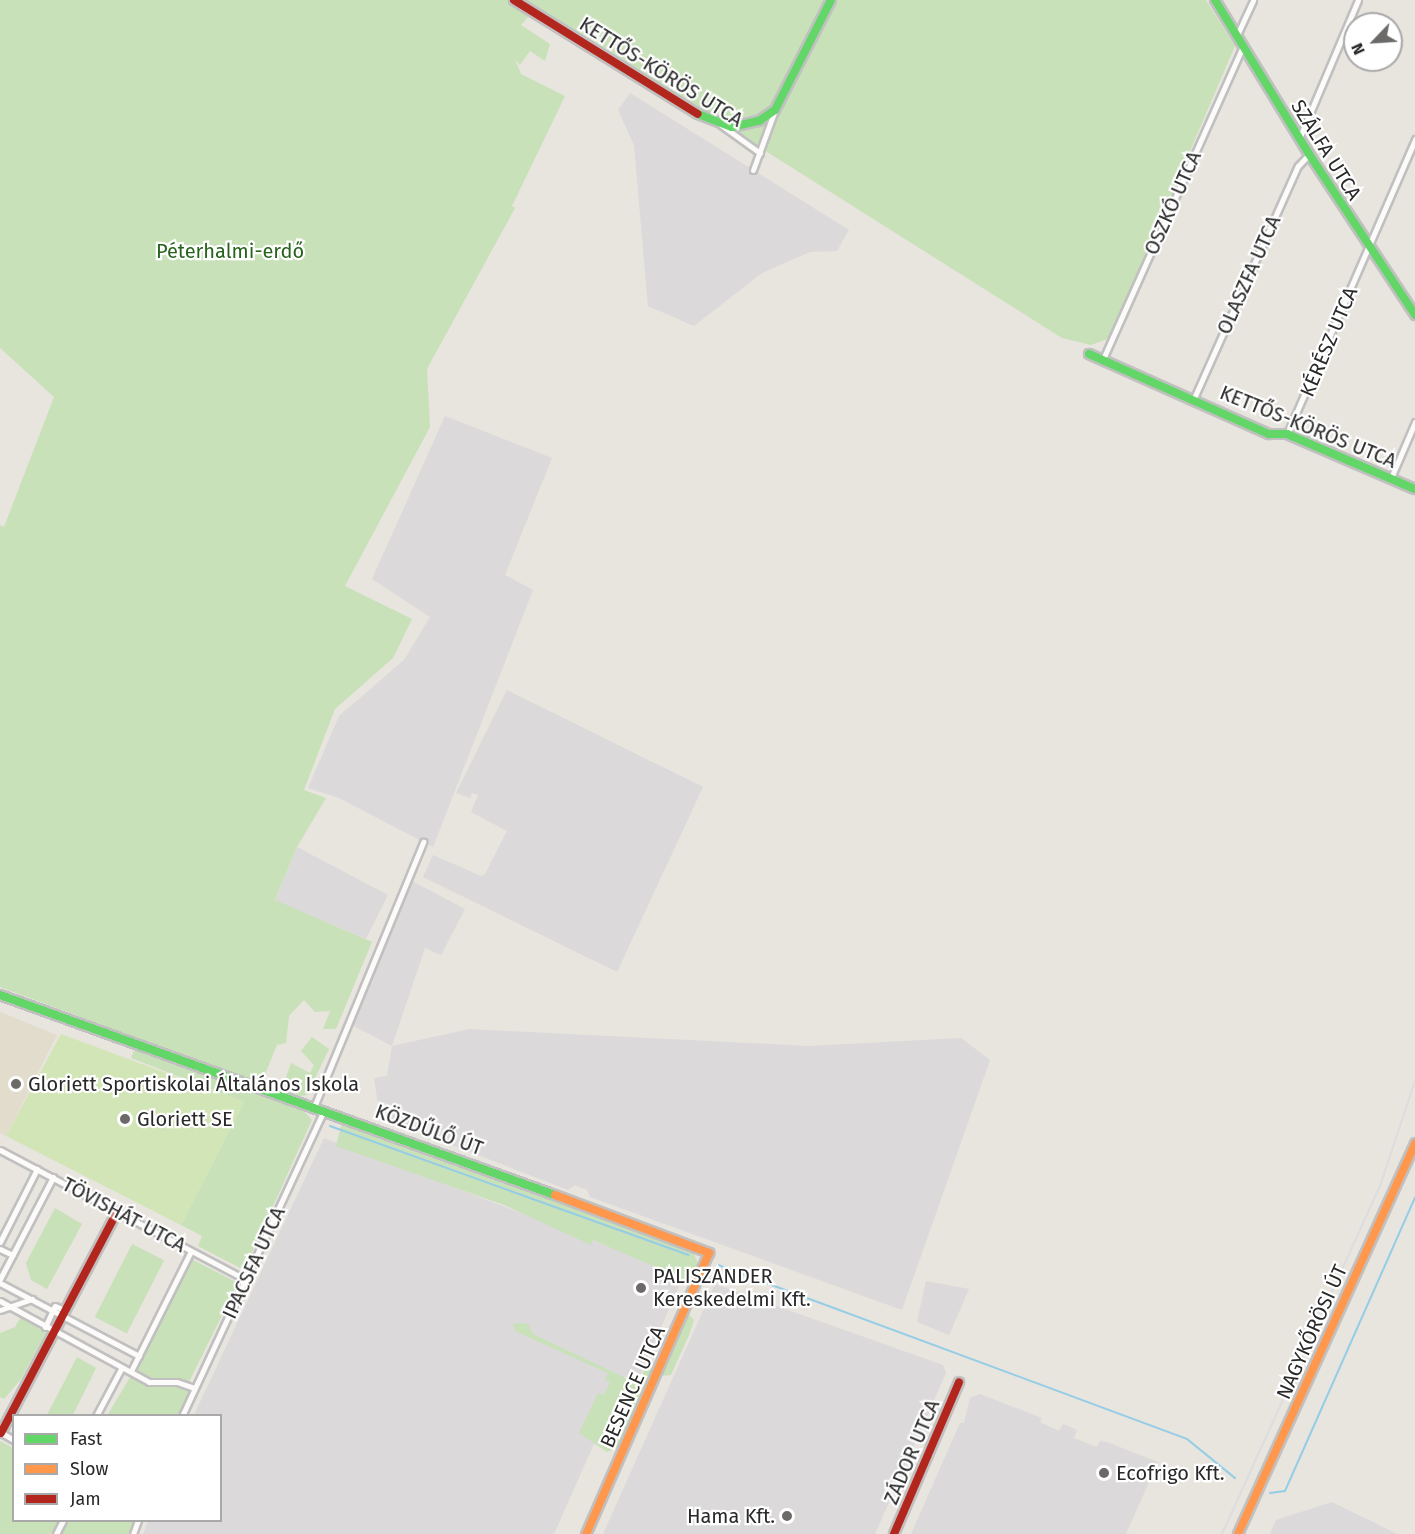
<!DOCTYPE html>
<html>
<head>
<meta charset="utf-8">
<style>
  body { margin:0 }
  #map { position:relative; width:1415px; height:1534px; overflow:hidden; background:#e8e4de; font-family:"Fira Sans",sans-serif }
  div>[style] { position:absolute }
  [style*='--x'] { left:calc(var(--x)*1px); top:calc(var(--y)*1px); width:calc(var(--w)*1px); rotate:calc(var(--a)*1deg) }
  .industrial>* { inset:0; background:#dbd9da }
  .education>* { inset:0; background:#e2dccd }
  .green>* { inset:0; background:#c8e1b9; transform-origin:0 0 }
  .pitch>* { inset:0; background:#d2e5b6 }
  .stream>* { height:2px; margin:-1px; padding:0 1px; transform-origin:1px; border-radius:1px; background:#95cde6 }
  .roads { filter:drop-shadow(2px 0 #c1c0c0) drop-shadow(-2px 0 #c1c0c0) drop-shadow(0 2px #c1c0c0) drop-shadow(0 -2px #c1c0c0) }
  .street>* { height:5px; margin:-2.5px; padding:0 2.5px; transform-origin:2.5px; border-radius:2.5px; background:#fcfbfa }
  .fast>* { height:8px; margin:-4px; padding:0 4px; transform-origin:4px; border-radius:4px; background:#63d668 }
  .slow>* { height:8px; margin:-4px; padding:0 4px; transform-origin:4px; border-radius:4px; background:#ff974d }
  .jam>* { height:8px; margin:-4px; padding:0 4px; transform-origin:4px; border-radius:4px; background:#b3261e }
  .rail>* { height:2px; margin:-1px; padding:0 1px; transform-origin:1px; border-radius:1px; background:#dddcde }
  .dots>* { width:16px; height:16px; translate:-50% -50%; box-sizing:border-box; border:3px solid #fff; border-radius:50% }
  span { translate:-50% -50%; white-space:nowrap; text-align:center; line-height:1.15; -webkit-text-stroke:4.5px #fff; paint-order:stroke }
  .street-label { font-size:20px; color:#292929 }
  .park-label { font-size:20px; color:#27621d }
  .poi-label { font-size:20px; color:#292929 }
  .left { translate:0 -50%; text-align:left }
  .right { translate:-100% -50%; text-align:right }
  .legend { position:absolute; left:12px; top:1414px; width:210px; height:108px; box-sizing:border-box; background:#fff; border:2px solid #a9a9a9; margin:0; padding:8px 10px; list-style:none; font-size:18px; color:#292929 }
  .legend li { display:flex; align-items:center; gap:12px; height:30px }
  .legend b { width:30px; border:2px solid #a9a9a9 }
  .north { position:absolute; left:1343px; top:12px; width:60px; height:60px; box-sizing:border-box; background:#fff; border:2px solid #a9a9a9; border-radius:50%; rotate:245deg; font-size:16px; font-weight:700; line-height:24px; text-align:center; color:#292929 }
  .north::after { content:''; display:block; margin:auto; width:21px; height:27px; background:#6c6a68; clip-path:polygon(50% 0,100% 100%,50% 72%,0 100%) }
</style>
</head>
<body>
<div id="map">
  <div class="industrial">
    <div style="clip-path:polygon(630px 93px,849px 230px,837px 251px,810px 252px,762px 273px,694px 326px,648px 306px,634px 145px,618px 110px)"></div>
    <div style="clip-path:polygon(445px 416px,552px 458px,505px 575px,533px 590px,433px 847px,339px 798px,308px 788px,339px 716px,404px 660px,430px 617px,372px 579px)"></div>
    <div style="clip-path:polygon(507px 690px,703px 787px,617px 972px,423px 877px,433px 855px,481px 876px,485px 874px,507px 831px,471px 812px,478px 795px,472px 793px,470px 798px,456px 793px)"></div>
    <div style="clip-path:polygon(297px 847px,388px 895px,366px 939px,275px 901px)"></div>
    <div style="clip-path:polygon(412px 881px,465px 909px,441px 955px,425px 948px,392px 1046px,470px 1029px,810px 1046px,961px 1038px,990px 1060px,902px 1310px,590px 1197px,587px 1190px,575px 1185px,568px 1190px,380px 1117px,374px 1078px,387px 1076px,392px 1046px,352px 1025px)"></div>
    <div style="clip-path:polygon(324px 1138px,684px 1275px,637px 1382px,624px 1376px,554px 1534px,143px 1534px,148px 1521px,220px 1520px,220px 1416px,194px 1415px)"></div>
    <div style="clip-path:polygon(926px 1281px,969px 1289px,949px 1335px,917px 1322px)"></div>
    <div style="clip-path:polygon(715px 1284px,943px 1365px,946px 1373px,875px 1534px,603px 1534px)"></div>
    <div style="clip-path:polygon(980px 1394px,1042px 1418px,1040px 1422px,1059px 1431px,1063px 1424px,1077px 1430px,1074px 1438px,1097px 1447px,1100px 1441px,1107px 1442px,1158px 1462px,1126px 1534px,911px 1534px,960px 1423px,964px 1423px,970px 1398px)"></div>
    <div style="clip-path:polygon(1332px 1502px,1397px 1534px,1270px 1534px,1276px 1520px)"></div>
  </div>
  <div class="education">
    <div style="clip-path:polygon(0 1012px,57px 1035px,6px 1136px,0 1133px)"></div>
  </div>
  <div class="green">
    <div style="clip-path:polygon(0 0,1206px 0,1235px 46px,1110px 338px,1091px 345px,1062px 338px,537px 7px,521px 25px,550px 44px,545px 61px,530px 51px,520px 65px,515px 59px,521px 74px,565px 96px,512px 206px,515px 208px,427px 369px,430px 427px,345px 586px,412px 619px,393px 658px,335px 709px,304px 790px,326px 798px,297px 847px,275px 900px,372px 942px,336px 1029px,323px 1029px,330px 1011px,315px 1012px,304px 1000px,289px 1016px,286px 1043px,277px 1045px,261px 1084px,0 987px,0 525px,4px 527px,54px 397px,0 348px)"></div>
    <div style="clip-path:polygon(312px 1037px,329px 1049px,307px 1095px,295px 1097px,274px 1089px,285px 1080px,291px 1063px,310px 1073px,314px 1065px,301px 1051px)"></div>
    <div style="clip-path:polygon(135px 1048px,303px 1110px,312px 1120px,244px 1270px,198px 1246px,202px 1236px,181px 1225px,244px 1102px,131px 1058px)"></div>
    <div style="clip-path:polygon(342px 1122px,692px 1250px,698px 1263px,691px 1282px,593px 1240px,591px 1245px,504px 1205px,336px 1146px)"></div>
    <div style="clip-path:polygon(55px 1208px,82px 1224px,47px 1289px,31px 1280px,26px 1263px)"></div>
    <div style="left:132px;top:1244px;width:36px;height:82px;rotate:27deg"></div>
    <div style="clip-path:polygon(191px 1259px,238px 1283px,188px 1384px,194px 1388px,182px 1415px,107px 1416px,148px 1347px)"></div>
    <div style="clip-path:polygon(687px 1313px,694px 1320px,689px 1335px,671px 1375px,661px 1376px)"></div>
    <div style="clip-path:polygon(21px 1317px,46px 1333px,21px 1379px,4px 1399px,0 1397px,0 1333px,15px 1327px)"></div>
    <div style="clip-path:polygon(520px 1323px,528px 1324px,533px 1334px,638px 1384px,647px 1364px,652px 1368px,654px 1372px,619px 1447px,607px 1452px,579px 1433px,598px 1393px,604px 1395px,610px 1382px,605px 1380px,608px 1373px,515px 1331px,513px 1324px)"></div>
    <div style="clip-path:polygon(77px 1357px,96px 1368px,73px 1415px,47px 1415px)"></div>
    <div style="clip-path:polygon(0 1441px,13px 1448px,14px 1520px,138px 1521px,133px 1534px,0 1534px)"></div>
  </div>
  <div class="pitch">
    <div style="clip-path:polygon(61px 1034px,244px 1102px,181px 1225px,6px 1136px)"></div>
  </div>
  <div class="stream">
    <div style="--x:330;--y:1126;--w:381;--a:19.8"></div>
    <div style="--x:718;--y:1265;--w:500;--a:20.35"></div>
    <div style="--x:1187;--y:1439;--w:62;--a:39.1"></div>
    <div style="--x:1270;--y:1493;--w:15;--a:-8"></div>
    <div style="--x:1285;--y:1491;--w:321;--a:-66.1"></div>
  </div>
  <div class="roads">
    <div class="street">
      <div style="--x:1237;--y:35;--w:38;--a:-65"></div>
      <div style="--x:721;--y:125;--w:48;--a:35.7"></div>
      <div style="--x:1299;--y:139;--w:151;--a:-67"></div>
      <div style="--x:753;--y:170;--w:64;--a:-69.9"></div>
      <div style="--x:1103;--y:359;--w:343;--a:-65.9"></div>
      <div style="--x:1194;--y:398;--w:254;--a:-65.9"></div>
      <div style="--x:1298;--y:166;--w:16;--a:-47"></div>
      <div style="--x:1287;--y:434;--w:322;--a:-66.5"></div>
      <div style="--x:1391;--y:478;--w:61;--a:-66.8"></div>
      <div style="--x:314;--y:1107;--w:287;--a:-67.6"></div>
      <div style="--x:0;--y:1150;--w:279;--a:27.8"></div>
      <div style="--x:0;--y:1242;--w:82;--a:-63.1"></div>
      <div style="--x:0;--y:1249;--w:14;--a:25"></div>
      <div style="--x:0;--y:1279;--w:115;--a:-62.5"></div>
      <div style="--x:0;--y:1283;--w:157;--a:27.7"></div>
      <div style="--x:0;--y:1301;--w:170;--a:28.5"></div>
      <div style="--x:149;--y:1382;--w:28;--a:0"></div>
      <div style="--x:177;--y:1382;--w:18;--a:19"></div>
      <div style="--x:0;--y:1310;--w:34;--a:-19"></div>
      <div style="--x:45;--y:1327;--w:23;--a:-65"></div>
      <div style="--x:55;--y:1306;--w:12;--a:24"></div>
      <div style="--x:131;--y:1371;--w:134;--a:-63.4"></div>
      <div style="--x:96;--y:1416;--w:55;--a:-62"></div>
      <div style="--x:182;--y:1416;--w:337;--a:-65.1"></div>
      <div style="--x:0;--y:1432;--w:16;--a:30"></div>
      <div style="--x:56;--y:1534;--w:16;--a:-63"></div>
      <div style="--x:133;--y:1534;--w:15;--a:-70"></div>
    </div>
    <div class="fast">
      <div style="--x:1215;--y:0;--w:180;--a:58.6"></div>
      <div style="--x:1309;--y:154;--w:193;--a:56.6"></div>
      <div style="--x:698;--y:114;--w:36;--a:21"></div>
      <div style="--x:732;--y:127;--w:28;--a:-13"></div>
      <div style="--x:759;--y:121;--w:19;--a:-35"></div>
      <div style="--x:775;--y:110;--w:123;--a:-63"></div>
      <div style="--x:1089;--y:354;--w:197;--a:24"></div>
      <div style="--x:1269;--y:434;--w:18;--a:0"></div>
      <div style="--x:1287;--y:434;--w:139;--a:23.3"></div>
      <div style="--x:0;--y:995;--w:590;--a:19.82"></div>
    </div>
    <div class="slow">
      <div style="--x:555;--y:1195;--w:165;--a:20.6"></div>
      <div style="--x:709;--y:1253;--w:307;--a:113.6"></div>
      <div style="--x:1238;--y:1534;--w:429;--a:-65.6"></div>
    </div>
    <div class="jam">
      <div style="--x:514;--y:0;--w:216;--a:31.8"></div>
      <div style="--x:1;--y:1433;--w:250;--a:-62.3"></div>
      <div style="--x:894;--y:1534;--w:165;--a:-66.8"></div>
    </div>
  </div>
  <div class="rail">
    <div style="--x:1222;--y:1534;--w:382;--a:-65.6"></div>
    <div style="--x:1380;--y:1186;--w:111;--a:-71.6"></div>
  </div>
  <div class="dots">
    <div style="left:16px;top:1084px;background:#6c6a68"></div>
    <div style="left:125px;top:1119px;background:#6c6a68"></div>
    <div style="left:641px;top:1288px;background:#6c6a68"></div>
    <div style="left:1104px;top:1473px;background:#6c6a68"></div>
    <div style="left:787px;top:1516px;background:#6c6a68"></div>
  </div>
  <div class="street-label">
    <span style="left:661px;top:72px;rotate:32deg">KETTŐS-KÖRÖS UTCA</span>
    <span style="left:1326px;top:150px;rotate:58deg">SZÁLFA UTCA</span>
    <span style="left:1173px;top:203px;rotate:-66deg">OSZKÓ UTCA</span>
    <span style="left:1249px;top:275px;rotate:-66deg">OLASZFA UTCA</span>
    <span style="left:1329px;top:342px;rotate:-67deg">KÉRÉSZ UTCA</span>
    <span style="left:1308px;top:427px;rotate:22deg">KETTŐS-KÖRÖS UTCA</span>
    <span style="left:429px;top:1130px;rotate:20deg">KÖZDŰLŐ ÚT</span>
    <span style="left:124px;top:1215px;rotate:28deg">TÖVISHÁT UTCA</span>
    <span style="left:254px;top:1263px;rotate:-65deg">IPACSFA UTCA</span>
    <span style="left:1312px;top:1332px;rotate:-66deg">NAGYKŐRÖSI ÚT</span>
    <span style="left:633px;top:1387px;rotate:-66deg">BESENCE UTCA</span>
    <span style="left:912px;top:1452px;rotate:-67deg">ZÁDOR UTCA</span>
  </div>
  <div class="park-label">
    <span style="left:230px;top:251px">Péterhalmi-erdő</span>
  </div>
  <div class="poi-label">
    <span class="left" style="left:28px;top:1084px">Gloriett Sportiskolai Általános Iskola</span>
    <span class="left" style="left:137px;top:1119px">Gloriett SE</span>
    <span class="left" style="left:653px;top:1288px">PALISZANDER<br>Kereskedelmi Kft.</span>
    <span class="left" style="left:1116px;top:1473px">Ecofrigo Kft.</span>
    <span class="right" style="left:775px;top:1516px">Hama Kft.</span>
  </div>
  <ul class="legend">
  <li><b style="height:8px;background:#63d668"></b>Fast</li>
  <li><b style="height:8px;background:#ff974d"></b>Slow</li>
  <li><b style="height:8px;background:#b3261e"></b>Jam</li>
  </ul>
  <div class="north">N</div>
</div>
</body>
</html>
